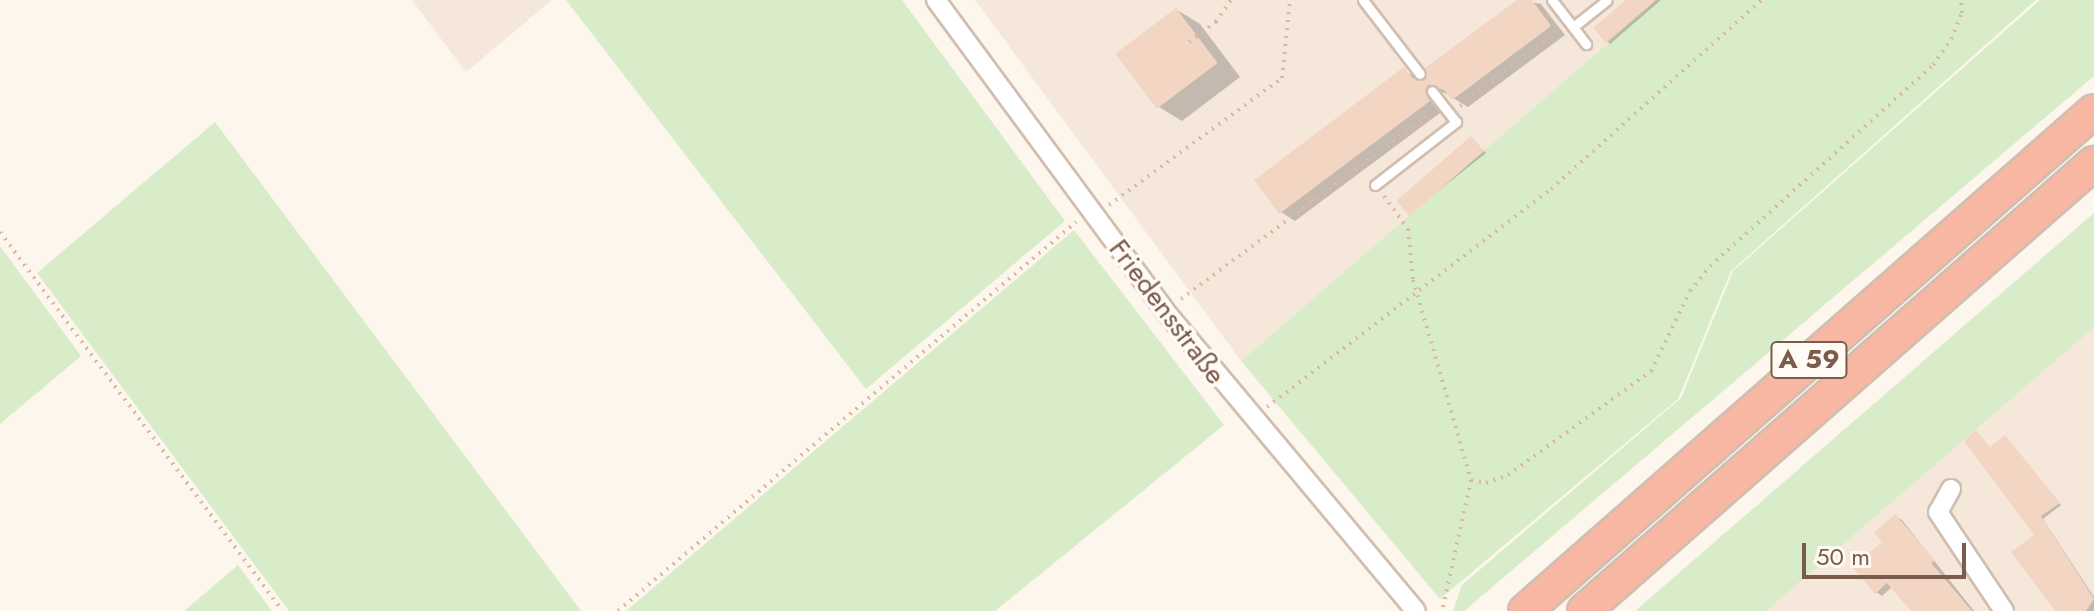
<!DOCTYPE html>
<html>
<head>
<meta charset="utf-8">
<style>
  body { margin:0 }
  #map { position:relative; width:2094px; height:611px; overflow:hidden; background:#fdf6ec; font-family:Jost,sans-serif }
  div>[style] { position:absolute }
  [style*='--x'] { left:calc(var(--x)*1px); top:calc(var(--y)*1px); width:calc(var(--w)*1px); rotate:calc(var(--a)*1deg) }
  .residential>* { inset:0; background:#f5e8da }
  .green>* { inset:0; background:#d8ecc9 }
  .shadow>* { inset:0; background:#0003 }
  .building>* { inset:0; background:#f3d5c3; transform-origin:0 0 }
  .path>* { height:4px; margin-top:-2px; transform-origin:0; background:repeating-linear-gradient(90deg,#d9b8a5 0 2px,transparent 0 8px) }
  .roads { filter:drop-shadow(2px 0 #d1beb0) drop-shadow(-2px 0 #d1beb0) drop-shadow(0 2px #d1beb0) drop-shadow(0 -2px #d1beb0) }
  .lane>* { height:9px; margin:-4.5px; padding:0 4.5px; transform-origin:4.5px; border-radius:4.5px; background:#fff }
  .street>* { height:18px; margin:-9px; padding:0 9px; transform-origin:9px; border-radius:9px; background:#fff }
  .highway>* { height:32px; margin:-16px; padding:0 16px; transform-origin:16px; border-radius:16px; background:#f7b7a3 }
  span { translate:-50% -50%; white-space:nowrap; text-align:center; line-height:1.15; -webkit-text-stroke:7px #fffaf3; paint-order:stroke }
  .shield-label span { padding:2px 6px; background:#fffaf3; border:2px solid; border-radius:6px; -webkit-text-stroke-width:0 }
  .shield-label { font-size:26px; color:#7a5c4d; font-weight:700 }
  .street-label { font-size:28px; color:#7a5c4d }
  .scale { position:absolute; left:1802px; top:543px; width:164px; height:36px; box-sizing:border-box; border:4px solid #7a5c4d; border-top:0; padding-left:10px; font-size:24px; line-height:28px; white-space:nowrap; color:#7a5c4d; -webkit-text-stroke:6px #fffaf3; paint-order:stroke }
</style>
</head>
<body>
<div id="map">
  <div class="residential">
    <div style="clip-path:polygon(412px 0,552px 0,466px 72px)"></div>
    <div style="clip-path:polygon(975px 0,1658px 0,1241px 361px)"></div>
    <div style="clip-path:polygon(2094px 244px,2094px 611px,1677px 611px)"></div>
  </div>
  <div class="green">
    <div style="clip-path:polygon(566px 0,902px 0,1065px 221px,866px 389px)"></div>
    <div style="clip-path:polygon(1658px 0,2036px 0,1731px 271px,1678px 399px,1440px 599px,1241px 361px)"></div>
    <div style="clip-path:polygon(2040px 0,2094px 0,2094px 76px,1464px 611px,1453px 611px,1462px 585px,1681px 398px,1733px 271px)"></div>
    <div style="clip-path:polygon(215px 122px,581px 611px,289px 611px,37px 273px)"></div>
    <div style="clip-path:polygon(2094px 213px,2094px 327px,1766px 611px,1635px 611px)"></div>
    <div style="clip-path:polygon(1074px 230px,1224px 425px,995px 611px,626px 611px)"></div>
    <div style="clip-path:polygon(0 246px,81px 356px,0 424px)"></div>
    <div style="clip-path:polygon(238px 565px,272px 611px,184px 611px)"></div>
  </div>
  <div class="shadow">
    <div style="clip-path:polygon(1520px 0,1541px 4px,1565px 35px,1468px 107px,1443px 92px,1439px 101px,1444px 110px,1295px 221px,1281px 212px,1404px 70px,1422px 82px)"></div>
    <div style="clip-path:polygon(1629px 0,1661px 0,1610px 44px,1595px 29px)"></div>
    <div style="clip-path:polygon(1177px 10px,1200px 24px,1240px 77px,1182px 121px,1159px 107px)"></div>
    <div style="clip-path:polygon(1471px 138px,1486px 153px,1409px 214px)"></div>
    <div style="clip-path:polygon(1977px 433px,1991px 449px,2008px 440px,2061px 505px,2043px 519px,2094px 597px,2094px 611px,2057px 611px,2037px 535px)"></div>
    <div style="clip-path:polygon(1896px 517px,1902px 520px,1974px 611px,1913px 611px,1893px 586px,1882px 596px,1876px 592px,1884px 542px)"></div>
  </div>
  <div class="building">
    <div style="clip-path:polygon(1517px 0,1532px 0,1551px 26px,1452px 100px,1444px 90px,1428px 85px,1425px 91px,1430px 101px,1279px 214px,1254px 180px,1404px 67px,1412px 78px,1424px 80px,1425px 68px)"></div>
    <div style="clip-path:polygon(1626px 0,1656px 0,1606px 43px,1593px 28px)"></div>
    <div style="left:1176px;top:8px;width:69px;height:76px;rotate:53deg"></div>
    <div style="left:1471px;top:136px;width:20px;height:99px;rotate:49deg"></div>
    <div style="clip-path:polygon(1976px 430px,1990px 447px,2005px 435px,2060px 503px,2041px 516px,2094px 599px,2086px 611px,2055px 611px,2011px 552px,2034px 535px,1964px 441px)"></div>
    <div style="clip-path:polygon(1895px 514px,1935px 560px,1931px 563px,1972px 611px,1911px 611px,1887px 583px,1875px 594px,1852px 567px,1882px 542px,1874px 533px)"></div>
  </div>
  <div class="path">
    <div style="--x:1189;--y:42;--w:34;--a:-37"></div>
    <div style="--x:1216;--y:22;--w:27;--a:-56"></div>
    <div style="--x:1460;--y:106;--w:123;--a:-37.7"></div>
    <div style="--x:1403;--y:121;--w:11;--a:52"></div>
    <div style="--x:1353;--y:158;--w:11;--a:52"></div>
    <div style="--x:1307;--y:193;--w:11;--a:56"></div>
    <div style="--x:1384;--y:196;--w:41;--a:54"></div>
    <div style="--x:1408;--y:229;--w:51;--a:84.4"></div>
    <div style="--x:1413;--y:280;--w:208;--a:73.8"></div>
    <div style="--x:1471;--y:480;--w:134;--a:102.5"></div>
    <div style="--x:1109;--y:205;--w:215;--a:-36.3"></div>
    <div style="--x:1282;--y:78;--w:78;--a:-84.1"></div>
    <div style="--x:0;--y:232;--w:472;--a:53.3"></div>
    <div style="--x:1181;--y:299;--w:312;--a:-36.6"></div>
    <div style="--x:1267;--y:407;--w:358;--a:-37.5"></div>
    <div style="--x:1551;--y:189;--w:283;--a:-41.9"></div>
    <div style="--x:1471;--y:480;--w:15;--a:11"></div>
    <div style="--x:1486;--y:483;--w:23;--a:-20"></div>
    <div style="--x:1508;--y:475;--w:177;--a:-36"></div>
    <div style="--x:1651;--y:371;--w:89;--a:-64"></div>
    <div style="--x:1690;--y:291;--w:32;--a:-51"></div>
    <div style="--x:1710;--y:266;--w:300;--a:-42"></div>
    <div style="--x:1933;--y:65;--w:32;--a:-55"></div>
    <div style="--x:1951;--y:39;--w:28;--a:-67"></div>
    <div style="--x:1962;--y:13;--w:13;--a:-94"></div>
    <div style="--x:618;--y:611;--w:601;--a:-40.34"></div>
  </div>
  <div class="roads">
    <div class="lane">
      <div style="--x:1363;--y:0;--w:93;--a:52.4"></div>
      <div style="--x:1552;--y:0;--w:56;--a:52.3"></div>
      <div style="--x:1573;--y:27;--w:43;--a:-38.5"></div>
      <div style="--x:1375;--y:185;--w:103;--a:-37.9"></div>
      <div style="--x:1456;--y:122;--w:39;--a:-128"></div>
    </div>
    <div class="street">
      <div style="--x:936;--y:0;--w:386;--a:53.6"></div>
      <div style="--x:1165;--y:311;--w:391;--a:50.1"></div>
      <div style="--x:1951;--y:489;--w:26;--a:119"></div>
      <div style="--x:1938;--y:512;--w:119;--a:56.3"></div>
    </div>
    <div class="highway">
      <div style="--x:1525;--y:611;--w:757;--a:-41.31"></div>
      <div style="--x:1584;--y:611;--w:679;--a:-41.3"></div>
    </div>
  </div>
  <div class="shield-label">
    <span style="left:1809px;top:360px">A 59</span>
  </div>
  <div class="street-label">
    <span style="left:1167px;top:312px;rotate:53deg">Friedensstraße</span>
  </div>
  <div class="scale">50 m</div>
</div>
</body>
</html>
